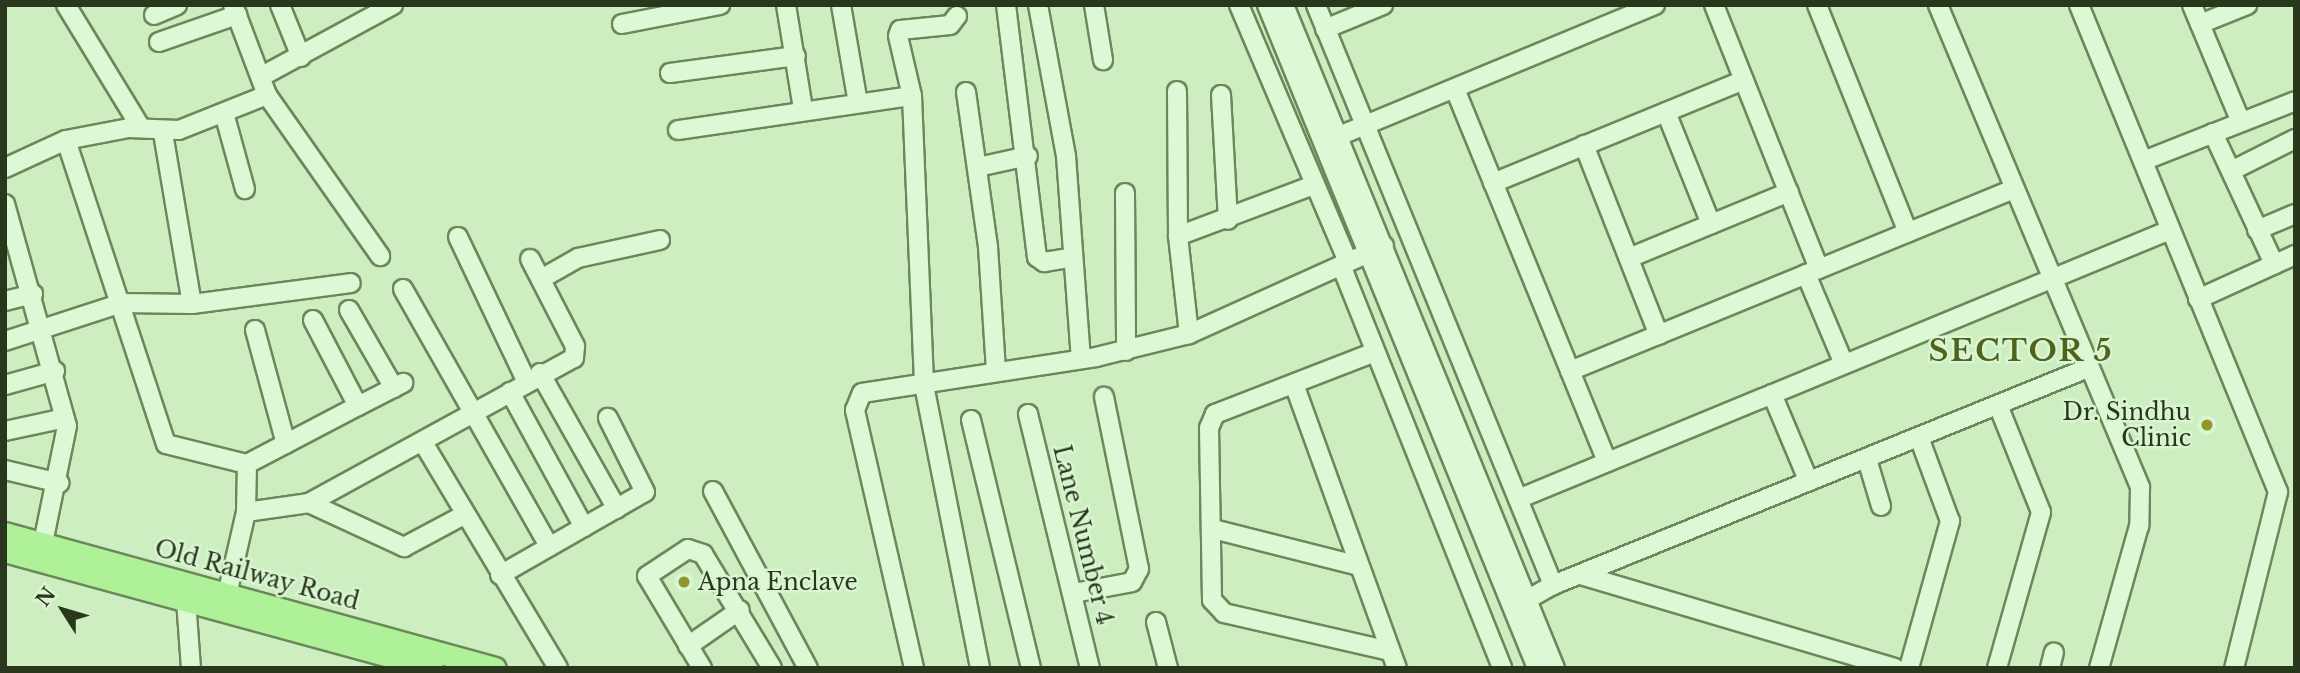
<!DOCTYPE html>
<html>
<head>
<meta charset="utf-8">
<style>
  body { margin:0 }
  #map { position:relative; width:2300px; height:673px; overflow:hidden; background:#cceec1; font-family:"Libre Baskerville",serif }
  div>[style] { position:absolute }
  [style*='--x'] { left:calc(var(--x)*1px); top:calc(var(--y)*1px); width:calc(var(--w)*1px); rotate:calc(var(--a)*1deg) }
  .roads { filter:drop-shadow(2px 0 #6c8759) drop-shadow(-2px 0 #6c8759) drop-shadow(0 2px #6c8759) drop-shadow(0 -2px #6c8759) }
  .minor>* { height:18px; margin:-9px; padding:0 9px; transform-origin:9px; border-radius:9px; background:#ddf8d5 }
  .major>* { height:21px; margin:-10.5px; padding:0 10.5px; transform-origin:10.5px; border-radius:10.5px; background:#aff199 }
  .dots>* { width:19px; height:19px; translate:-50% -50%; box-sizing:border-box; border:4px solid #d9f5d1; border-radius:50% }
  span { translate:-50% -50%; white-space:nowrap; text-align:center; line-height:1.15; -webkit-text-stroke:5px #d9f5d1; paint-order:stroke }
  .poi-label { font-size:23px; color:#29371d }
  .right { translate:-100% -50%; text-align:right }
  .left { translate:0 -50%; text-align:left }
  .street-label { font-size:23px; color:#29371d }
  .district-label { font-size:30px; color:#50631d; font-weight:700; letter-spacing:2px }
  .frame { position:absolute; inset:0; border:7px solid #29371d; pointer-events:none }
  .north { position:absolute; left:28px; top:575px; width:70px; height:70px; -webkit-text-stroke:5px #d9f5d1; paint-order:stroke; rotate:307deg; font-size:19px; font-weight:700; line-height:28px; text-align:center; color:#29371d }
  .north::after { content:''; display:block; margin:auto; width:24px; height:32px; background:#29371d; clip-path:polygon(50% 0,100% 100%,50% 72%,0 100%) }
</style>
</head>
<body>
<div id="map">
  <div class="roads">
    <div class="minor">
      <div style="--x:66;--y:5;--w:144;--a:58.6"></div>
      <div style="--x:233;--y:5;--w:96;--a:69.3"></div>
      <div style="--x:267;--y:95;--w:197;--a:54.9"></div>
      <div style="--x:280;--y:5;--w:56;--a:68"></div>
      <div style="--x:786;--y:5;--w:105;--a:80.7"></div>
      <div style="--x:841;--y:5;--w:99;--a:80.2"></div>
      <div style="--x:1006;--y:5;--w:254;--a:83"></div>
      <div style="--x:1037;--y:257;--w:9;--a:36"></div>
      <div style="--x:1044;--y:262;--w:26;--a:-9"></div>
      <div style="--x:1038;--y:5;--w:154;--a:79.5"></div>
      <div style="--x:1066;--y:156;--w:203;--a:85.8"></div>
      <div style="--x:1094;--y:5;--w:56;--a:80.7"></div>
      <div style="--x:1239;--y:5;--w:279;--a:67"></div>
      <div style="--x:1267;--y:5;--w:716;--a:67.84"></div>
      <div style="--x:1284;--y:5;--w:716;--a:67.77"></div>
      <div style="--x:1316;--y:5;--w:627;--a:67.77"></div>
      <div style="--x:1714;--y:5;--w:284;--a:68.3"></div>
      <div style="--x:1817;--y:5;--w:245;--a:68.2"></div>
      <div style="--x:1938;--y:5;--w:523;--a:67.26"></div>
      <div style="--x:2140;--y:487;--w:39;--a:91"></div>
      <div style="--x:2139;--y:526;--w:148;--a:105.7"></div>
      <div style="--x:2079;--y:5;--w:526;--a:67.77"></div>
      <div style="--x:2278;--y:492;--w:181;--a:104"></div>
      <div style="--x:2192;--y:5;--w:127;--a:67.3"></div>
      <div style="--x:154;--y:15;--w:25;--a:-23"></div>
      <div style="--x:957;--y:16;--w:11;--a:128"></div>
      <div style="--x:950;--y:25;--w:50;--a:174.3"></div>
      <div style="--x:900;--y:30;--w:6;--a:108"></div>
      <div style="--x:898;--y:36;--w:62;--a:76.9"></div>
      <div style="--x:912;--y:96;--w:289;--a:87.6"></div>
      <div style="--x:924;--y:385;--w:288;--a:78.8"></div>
      <div style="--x:622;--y:24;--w:100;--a:-11"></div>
      <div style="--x:2200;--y:24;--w:51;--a:-22"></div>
      <div style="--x:1325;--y:29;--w:63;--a:-22.5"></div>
      <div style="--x:159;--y:42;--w:83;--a:-19.1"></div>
      <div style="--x:670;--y:73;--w:127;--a:-7.7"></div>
      <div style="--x:264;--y:75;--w:147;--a:-28.5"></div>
      <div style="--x:1455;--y:89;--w:403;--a:67.8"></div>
      <div style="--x:1177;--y:91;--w:145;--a:89.6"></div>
      <div style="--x:1178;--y:236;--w:99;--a:83.6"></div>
      <div style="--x:966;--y:92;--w:157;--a:81.9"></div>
      <div style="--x:988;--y:247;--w:125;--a:86.3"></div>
      <div style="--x:1221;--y:95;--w:125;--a:86.8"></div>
      <div style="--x:1666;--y:112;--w:121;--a:68.1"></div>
      <div style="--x:224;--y:113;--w:79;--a:74.6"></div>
      <div style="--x:678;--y:130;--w:236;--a:-8.3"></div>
      <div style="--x:163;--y:133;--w:173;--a:80.4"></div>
      <div style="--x:2213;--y:133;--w:145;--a:65"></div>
      <div style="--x:66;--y:140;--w:320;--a:71.8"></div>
      <div style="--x:166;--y:444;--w:83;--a:13.9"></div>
      <div style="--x:247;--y:464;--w:125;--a:-27.6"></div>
      <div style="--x:1329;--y:140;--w:353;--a:-22.5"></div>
      <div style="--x:1584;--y:145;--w:204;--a:68.5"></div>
      <div style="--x:2143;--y:161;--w:163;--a:-21.5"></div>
      <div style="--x:978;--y:167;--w:51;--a:-12.4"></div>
      <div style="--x:5;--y:168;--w:67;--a:-24.7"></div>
      <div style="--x:66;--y:140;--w:64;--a:-10.8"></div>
      <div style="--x:129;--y:128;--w:50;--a:2.3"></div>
      <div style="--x:179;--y:130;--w:95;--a:-21.7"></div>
      <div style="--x:2231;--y:171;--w:72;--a:-26.6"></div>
      <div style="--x:1493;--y:183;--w:271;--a:-22.3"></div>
      <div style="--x:1125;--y:193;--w:158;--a:89.6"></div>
      <div style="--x:5;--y:204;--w:230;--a:74.4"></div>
      <div style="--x:67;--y:426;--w:119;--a:101.6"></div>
      <div style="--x:2257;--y:230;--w:41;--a:-22.8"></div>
      <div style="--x:1178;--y:236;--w:142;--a:-20.6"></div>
      <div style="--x:458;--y:237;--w:161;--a:64.6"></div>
      <div style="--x:1629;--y:258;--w:173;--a:-22.4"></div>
      <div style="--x:1341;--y:265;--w:434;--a:68.2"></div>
      <div style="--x:1806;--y:274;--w:98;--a:67.1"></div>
      <div style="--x:541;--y:279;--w:43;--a:-29.6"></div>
      <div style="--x:578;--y:258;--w:84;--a:-12.4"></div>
      <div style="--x:403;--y:289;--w:296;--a:60.4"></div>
      <div style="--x:2198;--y:299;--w:107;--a:-24.4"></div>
      <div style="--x:5;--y:301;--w:29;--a:-14"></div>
      <div style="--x:349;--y:310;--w:90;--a:60"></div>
      <div style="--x:313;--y:320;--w:97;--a:62.4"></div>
      <div style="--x:358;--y:406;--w:51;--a:-27.1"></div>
      <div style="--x:255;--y:330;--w:118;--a:74.8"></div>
      <div style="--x:5;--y:341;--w:123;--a:-18"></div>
      <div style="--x:122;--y:303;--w:70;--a:0.8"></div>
      <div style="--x:192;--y:304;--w:160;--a:-7.5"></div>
      <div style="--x:1375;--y:352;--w:172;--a:158.8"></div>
      <div style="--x:1215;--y:414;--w:15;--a:113"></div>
      <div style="--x:1209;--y:428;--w:172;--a:89"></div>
      <div style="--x:1212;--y:600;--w:18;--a:47"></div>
      <div style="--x:1224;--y:613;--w:170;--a:12.9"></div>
      <div style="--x:1570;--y:371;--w:480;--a:-22.3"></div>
      <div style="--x:540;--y:373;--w:156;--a:60.5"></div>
      <div style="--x:1294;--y:384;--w:302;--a:70.1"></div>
      <div style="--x:5;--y:385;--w:52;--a:-15.6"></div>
      <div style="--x:510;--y:392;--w:154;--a:61.3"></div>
      <div style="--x:1772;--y:394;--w:95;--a:67.2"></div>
      <div style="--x:1028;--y:414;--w:261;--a:76.3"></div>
      <div style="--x:971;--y:420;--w:255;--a:76.4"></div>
      <div style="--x:5;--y:431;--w:61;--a:-12.2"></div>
      <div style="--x:424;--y:444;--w:261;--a:59.1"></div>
      <div style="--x:1867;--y:459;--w:49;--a:73.4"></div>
      <div style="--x:5;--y:470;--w:56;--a:13.5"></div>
      <div style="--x:713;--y:491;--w:201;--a:61.8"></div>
      <div style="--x:1518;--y:499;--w:705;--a:-22.42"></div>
      <div style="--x:309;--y:503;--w:105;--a:24.9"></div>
      <div style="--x:404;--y:547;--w:66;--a:-28.1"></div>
      <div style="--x:246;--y:512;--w:64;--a:-8.1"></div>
      <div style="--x:309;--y:503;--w:302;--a:-28.7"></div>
      <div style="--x:574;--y:358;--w:12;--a:-85"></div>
      <div style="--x:575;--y:346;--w:98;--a:-117.3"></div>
      <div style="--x:1213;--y:529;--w:151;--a:14.2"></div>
      <div style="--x:500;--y:575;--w:167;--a:-29.8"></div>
      <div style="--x:645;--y:492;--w:83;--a:-116.6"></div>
      <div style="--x:1581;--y:575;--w:327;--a:16.5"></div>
      <div style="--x:1074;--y:593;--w:59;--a:-10.7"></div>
      <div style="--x:1132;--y:582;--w:15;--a:-62"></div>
      <div style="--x:1139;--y:569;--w:176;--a:-101.5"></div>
      <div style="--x:186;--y:600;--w:68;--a:85.8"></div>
      <div style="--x:1516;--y:606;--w:43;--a:-29.6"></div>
      <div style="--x:1553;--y:585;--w:577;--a:-22.08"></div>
      <div style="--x:224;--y:608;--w:98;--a:-77.1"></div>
      <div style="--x:246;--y:512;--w:48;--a:-88.8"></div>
      <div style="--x:1156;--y:622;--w:48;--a:75.4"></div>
      <div style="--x:688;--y:646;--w:63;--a:-34.7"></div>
      <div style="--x:702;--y:668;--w:107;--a:-120.9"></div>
      <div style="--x:647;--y:576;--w:49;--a:-33.4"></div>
      <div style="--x:688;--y:549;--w:16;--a:18"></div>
      <div style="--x:703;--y:554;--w:133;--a:58.8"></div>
      <div style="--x:914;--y:668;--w:265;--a:-102.9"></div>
      <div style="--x:855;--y:410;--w:18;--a:-68"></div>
      <div style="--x:862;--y:393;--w:237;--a:-8.7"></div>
      <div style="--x:1096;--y:357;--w:96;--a:-13.9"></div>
      <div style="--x:1189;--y:334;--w:214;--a:-24.3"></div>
      <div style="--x:1909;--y:668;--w:153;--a:-74.4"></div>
      <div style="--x:1950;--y:521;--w:90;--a:-110.3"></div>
      <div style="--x:1997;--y:668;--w:162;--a:-74.2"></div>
      <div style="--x:2041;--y:512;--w:115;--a:-111.9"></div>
      <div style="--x:2050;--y:668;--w:16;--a:-76"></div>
    </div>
    <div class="major">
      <div style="--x:5;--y:533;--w:508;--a:15.4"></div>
      <div style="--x:5;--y:551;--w:443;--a:15.3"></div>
    </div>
  </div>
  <div class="dots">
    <div style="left:2207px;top:425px;background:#909629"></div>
    <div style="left:684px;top:582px;background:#909629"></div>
  </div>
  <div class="poi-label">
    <span class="right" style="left:2191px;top:425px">Dr. Sindhu<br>Clinic</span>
    <span class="left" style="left:698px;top:582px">Apna Enclave</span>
  </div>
  <div class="street-label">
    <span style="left:1083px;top:535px;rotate:76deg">Lane Number 4</span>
    <span style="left:257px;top:575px;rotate:15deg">Old Railway Road</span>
  </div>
  <div class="district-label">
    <span style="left:2021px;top:351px">SECTOR 5</span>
  </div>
  <div class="frame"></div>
  <div class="north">N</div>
</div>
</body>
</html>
